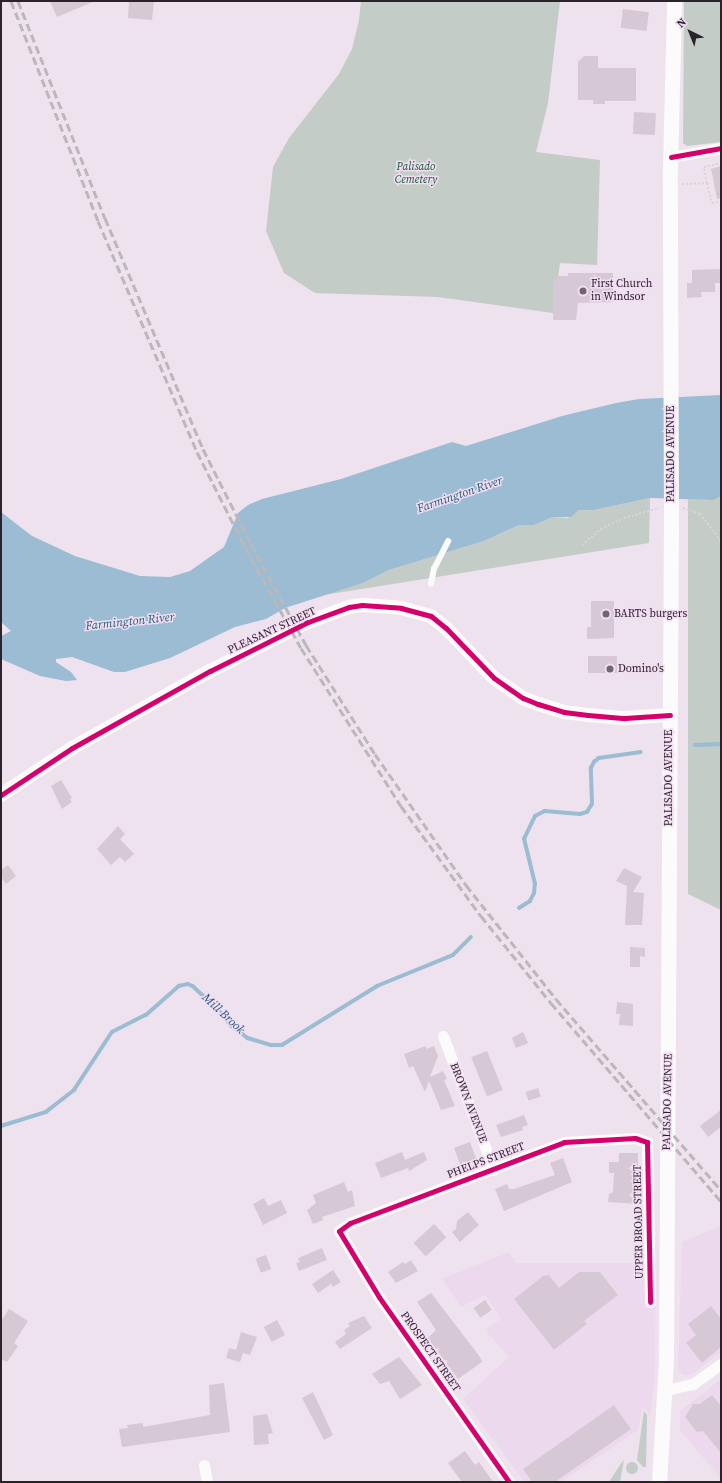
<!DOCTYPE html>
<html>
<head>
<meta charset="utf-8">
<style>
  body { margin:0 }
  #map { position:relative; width:722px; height:1483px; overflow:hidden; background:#eee2ee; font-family:"Source Serif 4",serif }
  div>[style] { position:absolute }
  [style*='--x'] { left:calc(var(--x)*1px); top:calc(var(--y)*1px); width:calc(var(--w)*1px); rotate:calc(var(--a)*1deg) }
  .built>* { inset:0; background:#edd9ed }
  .green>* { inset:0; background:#c3ccc6 }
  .round { border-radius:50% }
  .water>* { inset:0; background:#9bbcd2 }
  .stream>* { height:3.5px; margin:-1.75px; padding:0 1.75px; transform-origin:1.75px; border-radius:1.75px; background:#9bbcd2 }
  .building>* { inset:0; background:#d6c9d5; transform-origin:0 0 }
  .path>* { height:2px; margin-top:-1px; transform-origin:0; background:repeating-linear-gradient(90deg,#d8d4d8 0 2px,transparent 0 4px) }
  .service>* { height:5.5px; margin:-2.75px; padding:0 2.75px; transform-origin:2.75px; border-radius:2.75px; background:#fcfbfc }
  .minor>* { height:11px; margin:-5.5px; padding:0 5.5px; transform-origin:5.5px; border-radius:5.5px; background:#fcfbfc }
  .tertiary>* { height:14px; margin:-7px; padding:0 7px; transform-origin:7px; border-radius:7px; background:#fcfbfc }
  .secondary>* { height:15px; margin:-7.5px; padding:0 7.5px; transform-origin:7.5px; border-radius:7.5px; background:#fcfbfc }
  .rail>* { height:3px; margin-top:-1.5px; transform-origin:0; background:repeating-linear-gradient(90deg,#bbb8bb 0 8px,transparent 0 12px) }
  .cycleway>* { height:5px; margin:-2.5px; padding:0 2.5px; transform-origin:2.5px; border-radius:2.5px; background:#d6006c }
  .dots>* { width:11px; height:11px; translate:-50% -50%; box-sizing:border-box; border:2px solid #f3ddf3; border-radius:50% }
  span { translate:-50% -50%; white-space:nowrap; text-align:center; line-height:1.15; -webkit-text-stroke:3px #f3ddf3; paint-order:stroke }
  .park-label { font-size:11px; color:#0b582f; font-style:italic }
  .poi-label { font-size:11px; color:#2b232b }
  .left { translate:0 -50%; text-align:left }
  .street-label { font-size:11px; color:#2b232b }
  .water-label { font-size:12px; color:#1a5c78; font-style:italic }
  .frame { position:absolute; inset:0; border:2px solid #2b232b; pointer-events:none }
  .north { position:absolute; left:670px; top:12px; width:40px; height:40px; -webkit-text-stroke:3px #f3ddf3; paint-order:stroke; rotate:317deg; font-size:11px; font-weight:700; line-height:16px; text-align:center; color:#2b232b }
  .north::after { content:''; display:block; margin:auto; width:14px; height:18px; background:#2b232b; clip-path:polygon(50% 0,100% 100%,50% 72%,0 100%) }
</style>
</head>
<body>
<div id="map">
  <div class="built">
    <div style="clip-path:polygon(721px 1226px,721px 1352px,691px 1375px,683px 1375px,678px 1369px,682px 1242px)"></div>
    <div style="clip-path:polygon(509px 1252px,516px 1263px,656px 1263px,655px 1372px,650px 1416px,643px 1406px,638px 1430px,561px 1482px,525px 1482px,463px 1399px,509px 1357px,485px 1330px,501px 1319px,485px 1295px,461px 1307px,442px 1279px)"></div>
    <div style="clip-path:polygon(721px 1379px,721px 1479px,680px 1430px,680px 1411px)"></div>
  </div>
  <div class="green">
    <div style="clip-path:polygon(361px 1px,560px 1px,548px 103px,536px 152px,600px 160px,597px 265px,560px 263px,553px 313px,438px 297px,315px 293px,284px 273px,266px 231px,273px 167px,289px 138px,339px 74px,352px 49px,359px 20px)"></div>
    <div style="clip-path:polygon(684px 1px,721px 2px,721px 142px,687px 146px,683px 143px)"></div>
    <div style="clip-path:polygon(721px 496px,721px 910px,688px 894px,688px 499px,710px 500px)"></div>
    <div style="clip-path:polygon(650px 498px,649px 543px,324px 595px,363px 583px,389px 570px,484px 541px,519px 525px,534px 525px,553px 517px,568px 518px,579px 510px,594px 510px)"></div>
    <div style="clip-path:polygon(644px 1411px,647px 1415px,646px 1467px,643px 1467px,637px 1460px)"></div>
    <div style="clip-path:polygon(624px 1460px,620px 1482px,609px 1482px,620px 1465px)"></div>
    <div class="round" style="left:626px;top:1462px;width:12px;height:12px"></div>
  </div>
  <div class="water">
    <div style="clip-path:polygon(721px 395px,721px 496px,713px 500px,650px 498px,594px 510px,579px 510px,571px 517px,553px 517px,534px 525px,519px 525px,484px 541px,389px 570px,363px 583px,285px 608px,266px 619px,235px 627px,170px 658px,125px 672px,114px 672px,72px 657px,56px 659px,56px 662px,71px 672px,77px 680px,66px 681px,40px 676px,1px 659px,1px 636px,11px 631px,1px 622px,1px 512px,32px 536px,75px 556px,140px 576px,170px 577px,190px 571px,224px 547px,238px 513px,248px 505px,262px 499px,341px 479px,452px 442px,466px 446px,562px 416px,616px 403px,639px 399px)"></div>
  </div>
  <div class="stream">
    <div style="--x:695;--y:745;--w:26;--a:-2"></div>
    <div style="--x:519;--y:908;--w:13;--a:-32"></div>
    <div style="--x:530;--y:901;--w:9;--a:-63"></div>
    <div style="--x:534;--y:893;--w:9;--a:-84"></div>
    <div style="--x:535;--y:884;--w:46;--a:-103.7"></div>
    <div style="--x:524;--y:839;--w:25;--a:-64"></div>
    <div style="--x:535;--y:816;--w:11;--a:-27"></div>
    <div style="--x:545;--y:811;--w:35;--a:5"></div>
    <div style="--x:580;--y:814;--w:7;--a:-16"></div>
    <div style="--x:587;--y:812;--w:9;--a:-58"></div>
    <div style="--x:592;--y:804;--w:36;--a:-92"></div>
    <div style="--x:591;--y:768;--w:7;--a:-63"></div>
    <div style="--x:594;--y:762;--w:6;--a:-39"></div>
    <div style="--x:599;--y:758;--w:42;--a:-8.1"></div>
    <div style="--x:1;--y:1126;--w:47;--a:-17.3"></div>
    <div style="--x:46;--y:1112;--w:36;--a:-38"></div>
    <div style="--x:74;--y:1090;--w:69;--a:-56.8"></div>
    <div style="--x:112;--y:1032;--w:38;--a:-27"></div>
    <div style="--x:146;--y:1015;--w:44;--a:-41.3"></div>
    <div style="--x:179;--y:986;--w:9;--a:-13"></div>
    <div style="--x:188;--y:984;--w:5;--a:22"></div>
    <div style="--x:193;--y:986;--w:34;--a:43"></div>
    <div style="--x:218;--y:1009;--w:22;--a:51"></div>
    <div style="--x:232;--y:1026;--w:20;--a:37"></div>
    <div style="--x:248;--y:1038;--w:24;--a:17"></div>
    <div style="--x:271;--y:1045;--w:11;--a:0"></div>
    <div style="--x:282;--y:1045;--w:112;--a:-31.8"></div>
    <div style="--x:377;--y:986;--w:82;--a:-22.2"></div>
    <div style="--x:453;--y:955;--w:25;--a:-45"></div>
  </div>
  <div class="building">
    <div style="clip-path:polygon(50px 1px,95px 1px,57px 17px)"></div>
    <div style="clip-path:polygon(129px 1px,154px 1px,152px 20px,128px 18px)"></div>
    <div style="left:623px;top:9px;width:26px;height:19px;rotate:7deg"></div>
    <div style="clip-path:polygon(584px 56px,598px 56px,598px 68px,636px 68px,636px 101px,605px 101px,605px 104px,593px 104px,593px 100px,578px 100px,578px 62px)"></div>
    <div style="left:634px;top:112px;width:22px;height:22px;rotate:3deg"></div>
    <div style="clip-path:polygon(721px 166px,721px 198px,717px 199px,711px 169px)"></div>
    <div style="clip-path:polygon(721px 269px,721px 283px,715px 283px,715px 292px,701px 292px,702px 297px,687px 298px,687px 283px,692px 283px,692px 270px)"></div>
    <div style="clip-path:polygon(568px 273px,613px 273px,613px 302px,578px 303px,576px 320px,553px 320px,553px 283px,558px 276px,568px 276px)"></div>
    <div style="clip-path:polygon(591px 601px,614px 601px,614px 638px,587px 639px,587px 627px,591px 627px)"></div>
    <div style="left:588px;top:656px;width:29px;height:17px"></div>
    <div style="clip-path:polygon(61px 780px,72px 798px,70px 799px,72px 802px,62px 809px,51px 786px)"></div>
    <div style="clip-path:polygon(118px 826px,125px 834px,120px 839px,134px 854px,125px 862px,120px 857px,111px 865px,97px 849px)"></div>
    <div style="clip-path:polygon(8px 865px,16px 876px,6px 884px,1px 877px,1px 870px)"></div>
    <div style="clip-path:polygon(624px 868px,642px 877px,633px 892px,644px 893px,642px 925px,625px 925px,627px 886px,616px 881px)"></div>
    <div style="clip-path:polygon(630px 947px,645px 948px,645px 957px,640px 956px,640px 967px,630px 967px)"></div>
    <div style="clip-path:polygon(617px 1002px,633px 1004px,633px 1026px,619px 1025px,620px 1014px,616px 1014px)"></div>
    <div style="clip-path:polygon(523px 1032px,528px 1043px,516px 1048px,512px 1038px)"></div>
    <div style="clip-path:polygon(426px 1046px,426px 1049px,434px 1046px,438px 1056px,430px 1077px,443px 1071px,447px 1079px,444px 1080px,455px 1106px,441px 1110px,429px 1081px,425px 1092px,413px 1066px,409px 1068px,404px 1054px)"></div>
    <div style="left:487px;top:1051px;width:42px;height:17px;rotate:68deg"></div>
    <div style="left:538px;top:1088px;width:9px;height:13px;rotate:72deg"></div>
    <div style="clip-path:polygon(721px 1110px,721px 1127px,708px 1137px,700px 1126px)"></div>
    <div style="clip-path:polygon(524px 1115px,528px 1125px,522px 1127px,523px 1130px,501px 1137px,496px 1125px)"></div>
    <div style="left:470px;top:1142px;width:20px;height:17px;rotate:70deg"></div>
    <div style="clip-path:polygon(402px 1152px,405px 1160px,424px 1152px,427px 1160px,409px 1171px,408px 1168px,381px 1178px,375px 1163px)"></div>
    <div style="clip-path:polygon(619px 1153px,638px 1153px,638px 1204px,608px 1202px,609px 1194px,613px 1192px,614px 1173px,609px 1173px,609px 1162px,619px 1162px)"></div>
    <div style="clip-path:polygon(563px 1158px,572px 1182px,504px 1211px,495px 1189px,507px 1184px,509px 1189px,514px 1189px,555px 1175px,550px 1163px)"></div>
    <div style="clip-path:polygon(344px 1182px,348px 1192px,352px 1190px,355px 1206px,322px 1217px,323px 1220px,313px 1224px,307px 1210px,316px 1203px,313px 1195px)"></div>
    <div style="clip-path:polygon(264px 1198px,268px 1206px,281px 1200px,287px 1213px,263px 1225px,253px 1204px)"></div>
    <div style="clip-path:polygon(468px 1212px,479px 1225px,460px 1242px,452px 1232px,456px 1229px,457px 1221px)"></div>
    <div style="left:434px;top:1224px;width:18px;height:28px;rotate:47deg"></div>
    <div style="clip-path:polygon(322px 1248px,327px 1260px,299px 1271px,296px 1263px,300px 1262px,298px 1258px)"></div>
    <div style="left:266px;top:1255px;width:15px;height:11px;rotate:70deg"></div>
    <div style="clip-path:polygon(411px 1260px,418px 1271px,396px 1283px,388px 1272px,403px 1262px,405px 1264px)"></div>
    <div style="clip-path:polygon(333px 1270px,341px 1282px,333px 1287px,331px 1284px,318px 1293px,312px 1284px)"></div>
    <div style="clip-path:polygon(579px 1272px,600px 1272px,618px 1295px,584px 1321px,587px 1324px,554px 1350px,514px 1299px,543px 1276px,549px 1275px,559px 1288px)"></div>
    <div style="clip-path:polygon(431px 1293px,480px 1357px,482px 1362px,458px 1379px,428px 1338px,436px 1330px,417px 1302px)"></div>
    <div style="left:485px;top:1300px;width:12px;height:14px;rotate:55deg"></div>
    <div style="clip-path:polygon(711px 1306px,721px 1319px,721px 1347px,702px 1363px,686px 1343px,696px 1335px,688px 1324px)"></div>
    <div style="clip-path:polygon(9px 1309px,28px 1321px,14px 1343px,18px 1346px,7px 1362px,1px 1359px,1px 1321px)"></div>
    <div style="clip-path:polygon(364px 1316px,372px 1328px,340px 1349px,335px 1342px,346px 1334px,344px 1330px,350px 1326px,348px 1323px)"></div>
    <div style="left:277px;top:1320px;width:17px;height:15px;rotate:62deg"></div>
    <div style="clip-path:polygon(241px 1332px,257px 1337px,250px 1355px,243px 1353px,240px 1362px,226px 1358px,229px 1348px,236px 1350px)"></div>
    <div style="clip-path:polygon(399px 1357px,422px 1385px,400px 1399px,389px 1381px,380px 1384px,372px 1374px)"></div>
    <div style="clip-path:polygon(224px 1383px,230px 1432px,122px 1447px,119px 1429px,128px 1428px,127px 1425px,143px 1423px,143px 1427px,210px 1415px,209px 1385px)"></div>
    <div style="clip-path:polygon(313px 1392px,333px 1435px,324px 1440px,302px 1398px)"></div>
    <div style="clip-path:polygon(712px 1395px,721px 1406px,721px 1453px,703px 1431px,697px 1432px,685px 1417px,693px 1404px,700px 1404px)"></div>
    <div style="clip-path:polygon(614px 1405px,631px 1429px,555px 1482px,532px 1482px,523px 1469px)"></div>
    <div style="clip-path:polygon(267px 1414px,273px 1433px,268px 1434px,269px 1444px,254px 1445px,253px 1416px)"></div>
    <div style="clip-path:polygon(465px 1451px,475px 1465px,479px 1462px,493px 1482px,462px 1482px,448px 1463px)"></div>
  </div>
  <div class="path">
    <div style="--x:707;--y:183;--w:16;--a:-101"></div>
    <div style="--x:704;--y:167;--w:16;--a:-14"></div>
    <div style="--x:682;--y:184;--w:25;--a:-2"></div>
    <div style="--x:707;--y:183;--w:21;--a:76"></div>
    <div style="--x:712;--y:203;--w:6;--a:-9"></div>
    <div style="--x:683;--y:508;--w:18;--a:19"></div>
    <div style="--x:700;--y:514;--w:34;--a:52"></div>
    <div style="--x:582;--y:545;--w:25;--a:-40"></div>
    <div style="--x:601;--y:529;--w:25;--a:-26"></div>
    <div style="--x:624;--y:518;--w:36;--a:-16"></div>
  </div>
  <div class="service">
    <div style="--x:431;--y:584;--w:15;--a:-79"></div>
    <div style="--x:434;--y:569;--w:31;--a:-63"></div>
  </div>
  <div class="minor">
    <div style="--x:671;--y:157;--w:51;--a:-10.2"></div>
    <div style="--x:443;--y:1036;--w:143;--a:69.2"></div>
    <div style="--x:666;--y:1390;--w:28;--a:-13"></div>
    <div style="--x:693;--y:1384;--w:34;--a:-36"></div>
    <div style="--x:204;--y:1465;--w:17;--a:80"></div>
    <div style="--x:509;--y:1482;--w:226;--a:-125.1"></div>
    <div style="--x:379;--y:1297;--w:77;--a:-121.2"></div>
    <div style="--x:339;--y:1231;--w:14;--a:-36"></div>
    <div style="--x:350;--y:1223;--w:229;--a:-20.7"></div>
    <div style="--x:564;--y:1142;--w:71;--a:-3.2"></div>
    <div style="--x:635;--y:1138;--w:13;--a:18"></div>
    <div style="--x:647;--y:1142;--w:160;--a:88.9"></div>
  </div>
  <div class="tertiary">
    <div style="--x:1;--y:795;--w:85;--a:-33.5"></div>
    <div style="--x:72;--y:748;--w:158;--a:-29.2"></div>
    <div style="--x:210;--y:671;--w:110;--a:-26.6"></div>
    <div style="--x:308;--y:622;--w:44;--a:-20.1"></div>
    <div style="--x:349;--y:607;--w:13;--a:-9"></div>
    <div style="--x:362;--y:605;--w:39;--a:4"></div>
    <div style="--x:401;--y:608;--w:31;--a:15"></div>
    <div style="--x:431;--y:616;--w:19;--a:39"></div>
    <div style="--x:446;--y:628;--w:69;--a:46.2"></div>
    <div style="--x:494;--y:678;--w:35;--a:35"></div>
    <div style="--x:523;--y:698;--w:16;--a:22"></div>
    <div style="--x:538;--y:704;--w:27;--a:17"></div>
    <div style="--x:564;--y:712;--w:24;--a:7"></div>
    <div style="--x:588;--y:715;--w:37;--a:5"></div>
    <div style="--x:625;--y:718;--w:45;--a:-3.8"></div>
  </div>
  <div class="secondary">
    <div style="--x:659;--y:1482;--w:122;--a:-86.7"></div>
    <div style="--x:666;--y:1360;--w:843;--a:-89.66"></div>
    <div style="--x:671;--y:517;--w:349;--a:-90.2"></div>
    <div style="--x:670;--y:168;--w:167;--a:-88.6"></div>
  </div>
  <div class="rail">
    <div style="--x:11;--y:1;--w:237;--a:68.4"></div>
    <div style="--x:98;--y:221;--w:251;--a:66.8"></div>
    <div style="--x:197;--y:452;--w:106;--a:63.2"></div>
    <div style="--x:245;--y:547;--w:115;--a:61"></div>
    <div style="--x:301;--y:648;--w:187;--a:57.7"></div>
    <div style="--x:401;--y:806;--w:136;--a:54"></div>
    <div style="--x:481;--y:916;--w:112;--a:51.2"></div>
    <div style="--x:551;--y:1003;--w:261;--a:49.4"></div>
    <div style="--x:18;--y:1;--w:234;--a:68.2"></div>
    <div style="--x:105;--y:218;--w:251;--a:67"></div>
    <div style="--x:203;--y:449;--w:106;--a:63.2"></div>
    <div style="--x:251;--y:544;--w:115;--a:61.4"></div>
    <div style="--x:306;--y:645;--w:129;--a:57.7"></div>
    <div style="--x:375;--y:754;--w:160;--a:55.2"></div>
    <div style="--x:466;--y:885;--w:145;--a:51.7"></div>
    <div style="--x:556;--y:999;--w:252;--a:49.2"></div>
  </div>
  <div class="cycleway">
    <div style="--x:671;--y:157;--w:51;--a:-10.2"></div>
    <div style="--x:1;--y:795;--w:85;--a:-33.5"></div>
    <div style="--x:72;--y:748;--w:158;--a:-29.2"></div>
    <div style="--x:210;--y:671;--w:110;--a:-26.6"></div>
    <div style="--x:308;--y:622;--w:44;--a:-20.1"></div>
    <div style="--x:349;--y:607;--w:13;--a:-9"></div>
    <div style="--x:362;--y:605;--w:39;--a:4"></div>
    <div style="--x:401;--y:608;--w:31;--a:15"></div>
    <div style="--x:431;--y:616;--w:19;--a:39"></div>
    <div style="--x:446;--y:628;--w:69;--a:46.2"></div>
    <div style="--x:494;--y:678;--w:35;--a:35"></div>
    <div style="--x:523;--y:698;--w:16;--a:22"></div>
    <div style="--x:538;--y:704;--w:27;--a:17"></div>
    <div style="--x:564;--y:712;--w:24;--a:7"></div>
    <div style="--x:588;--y:715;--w:37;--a:5"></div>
    <div style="--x:625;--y:718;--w:45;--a:-3.8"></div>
    <div style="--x:509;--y:1482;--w:226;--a:-125.1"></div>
    <div style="--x:379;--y:1297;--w:77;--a:-121.2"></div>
    <div style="--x:339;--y:1231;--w:14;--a:-36"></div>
    <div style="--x:350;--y:1223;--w:229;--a:-20.7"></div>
    <div style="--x:564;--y:1142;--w:71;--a:-3.2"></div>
    <div style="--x:635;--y:1138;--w:13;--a:18"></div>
    <div style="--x:647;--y:1142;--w:160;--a:88.9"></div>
  </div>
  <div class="dots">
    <div style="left:583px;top:291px;background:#6f666f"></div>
    <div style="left:606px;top:614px;background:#6f666f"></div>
    <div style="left:610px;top:669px;background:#6f666f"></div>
  </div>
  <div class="park-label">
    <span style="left:416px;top:174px">Palisado<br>Cemetery</span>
  </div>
  <div class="poi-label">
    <span class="left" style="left:591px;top:291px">First Church<br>in Windsor</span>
    <span class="left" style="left:614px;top:614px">BARTS burgers</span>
    <span class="left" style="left:618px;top:669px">Domino's</span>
  </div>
  <div class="street-label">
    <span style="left:671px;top:454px;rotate:-90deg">PALISADO AVENUE</span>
    <span style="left:272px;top:631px;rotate:-25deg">PLEASANT STREET</span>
    <span style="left:669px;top:778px;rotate:-90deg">PALISADO AVENUE</span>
    <span style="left:668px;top:1102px;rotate:-89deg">PALISADO AVENUE</span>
    <span style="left:468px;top:1103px;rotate:69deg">BROWN AVENUE</span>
    <span style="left:486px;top:1161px;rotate:-21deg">PHELPS STREET</span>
    <span style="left:639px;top:1222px;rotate:-91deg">UPPER BROAD STREET</span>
    <span style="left:430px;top:1352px;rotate:55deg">PROSPECT STREET</span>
  </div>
  <div class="water-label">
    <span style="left:460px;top:495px;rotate:-19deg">Farmington River</span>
    <span style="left:130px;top:622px;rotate:-6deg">Farmington River</span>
    <span style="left:223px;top:1014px;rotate:43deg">Mill Brook</span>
  </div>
  <div class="frame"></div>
  <div class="north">N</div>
</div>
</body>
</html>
